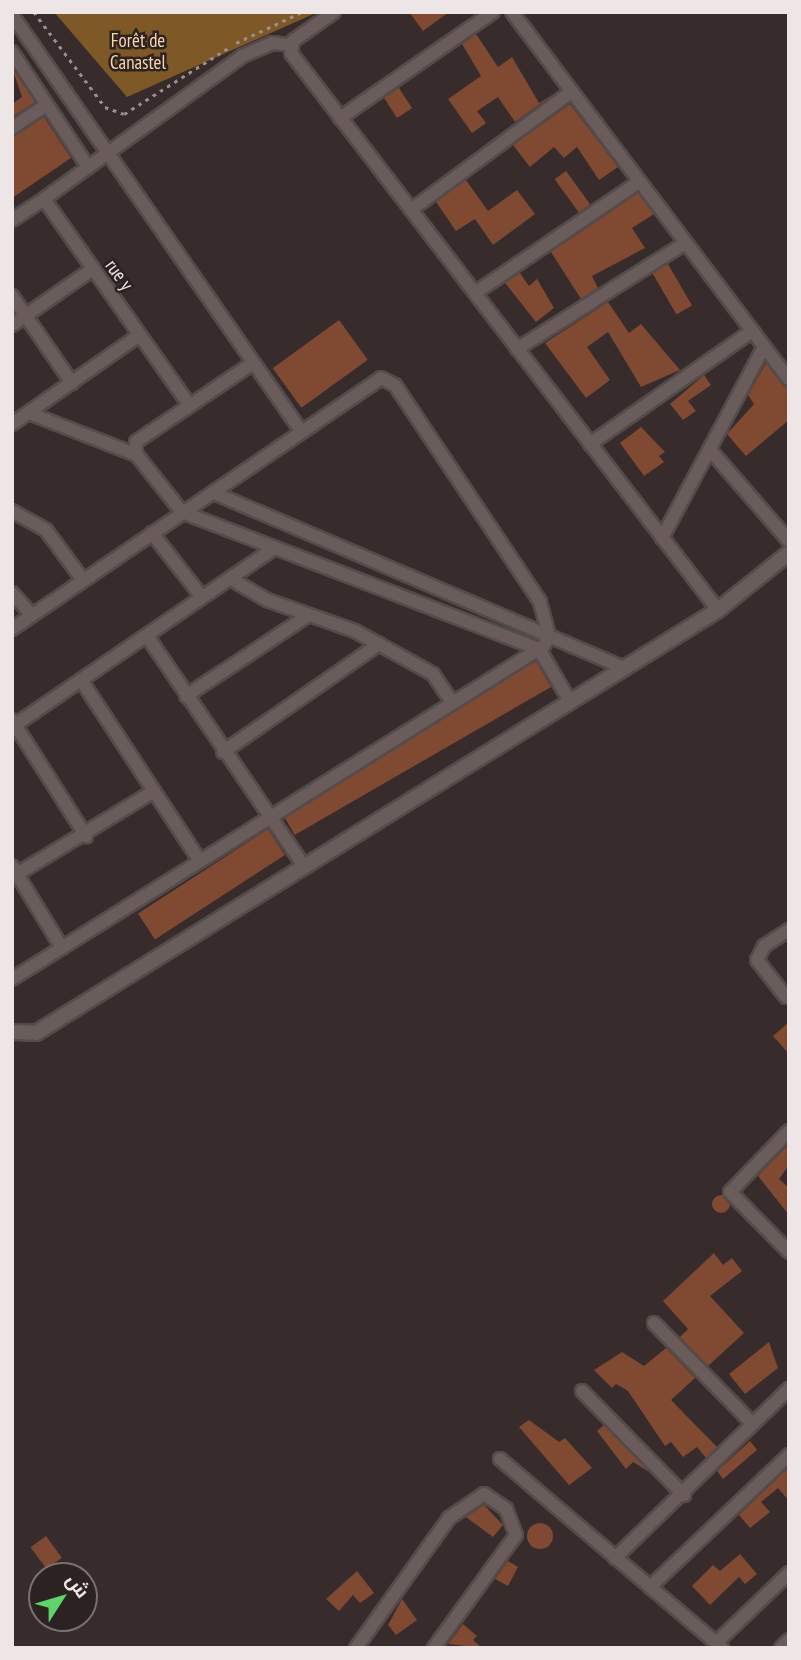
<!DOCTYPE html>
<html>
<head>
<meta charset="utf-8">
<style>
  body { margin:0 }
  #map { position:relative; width:801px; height:1660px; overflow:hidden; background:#372b2b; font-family:"PT Sans Narrow",Cairo,sans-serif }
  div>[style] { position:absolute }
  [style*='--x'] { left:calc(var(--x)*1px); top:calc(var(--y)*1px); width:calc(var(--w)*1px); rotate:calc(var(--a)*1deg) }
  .forest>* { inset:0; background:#7f5828 }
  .building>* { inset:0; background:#7f4932; transform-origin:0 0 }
  .round { border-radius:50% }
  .path>* { height:2.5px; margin-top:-1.25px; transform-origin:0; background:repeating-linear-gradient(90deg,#9a9090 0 3.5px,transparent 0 8.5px) }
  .roads { filter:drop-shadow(2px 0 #544b4b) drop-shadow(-2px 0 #544b4b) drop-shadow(0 2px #544b4b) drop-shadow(0 -2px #544b4b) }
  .minor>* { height:12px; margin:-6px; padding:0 6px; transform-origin:6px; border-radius:6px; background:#695c5b }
  .tertiary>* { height:14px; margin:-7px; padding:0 7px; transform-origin:7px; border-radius:7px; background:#695c5b }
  span { translate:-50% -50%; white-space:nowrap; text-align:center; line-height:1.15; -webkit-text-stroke:5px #2d2222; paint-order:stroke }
  .park-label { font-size:19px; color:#fad5ad }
  .street-label { font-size:19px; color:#eee6e6 }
  .frame { position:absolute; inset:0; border:14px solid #eee6e6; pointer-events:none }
  .north { position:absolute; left:28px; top:1562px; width:70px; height:70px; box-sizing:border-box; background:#2d2222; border:2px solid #7a7070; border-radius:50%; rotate:53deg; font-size:19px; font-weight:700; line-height:28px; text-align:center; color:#eee6e6 }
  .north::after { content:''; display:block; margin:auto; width:24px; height:32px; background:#5ed56c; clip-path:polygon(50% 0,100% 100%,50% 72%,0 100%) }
</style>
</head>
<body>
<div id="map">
  <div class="forest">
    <div style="clip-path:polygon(54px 12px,318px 12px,127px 97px)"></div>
  </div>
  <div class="building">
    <div style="clip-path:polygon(409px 12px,449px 12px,423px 31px)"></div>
    <div style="clip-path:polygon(476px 34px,498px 67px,512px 57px,539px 103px,555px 93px,515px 122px,498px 97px,477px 111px,486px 123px,472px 133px,448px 99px,481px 76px,462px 44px)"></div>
    <div style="clip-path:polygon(12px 68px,35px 102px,12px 117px,12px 104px,22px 97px)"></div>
    <div style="left:399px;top:88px;width:24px;height:18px;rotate:57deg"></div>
    <div style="clip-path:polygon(570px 104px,618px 167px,599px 180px,577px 147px,564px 158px,554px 147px,530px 167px,513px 145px)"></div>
    <div style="clip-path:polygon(44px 117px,71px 158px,12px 198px,12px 137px)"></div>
    <div style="left:566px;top:171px;width:41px;height:14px;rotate:54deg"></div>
    <div style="clip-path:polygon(466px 180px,488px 211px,517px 190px,535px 214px,493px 245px,475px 219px,456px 231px,436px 202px)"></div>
    <div style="clip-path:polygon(638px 193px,654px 214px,632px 228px,645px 248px,592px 276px,598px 288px,581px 299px,551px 252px)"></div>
    <div style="left:668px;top:264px;width:48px;height:18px;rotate:60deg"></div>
    <div style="clip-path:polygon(520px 273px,529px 286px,537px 279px,554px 308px,536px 322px,505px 283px)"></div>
    <div style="clip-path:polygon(608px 302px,629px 333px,641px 324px,680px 370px,641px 387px,608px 332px,587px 347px,610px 380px,586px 398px,545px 343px)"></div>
    <div style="left:339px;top:320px;width:49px;height:82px;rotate:54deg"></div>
    <div style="clip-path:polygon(766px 363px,789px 388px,789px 420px,746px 456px,727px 434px,754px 404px,748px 395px)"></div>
    <div style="clip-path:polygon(704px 375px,711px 385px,688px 401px,696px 411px,683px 420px,670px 404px)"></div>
    <div style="clip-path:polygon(641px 427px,665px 452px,659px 456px,664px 462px,644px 476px,620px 443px)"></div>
    <div style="left:536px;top:661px;width:30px;height:296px;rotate:60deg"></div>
    <div style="left:268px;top:829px;width:31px;height:155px;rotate:57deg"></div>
    <div style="clip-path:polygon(789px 1022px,789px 1054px,773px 1036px)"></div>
    <div style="clip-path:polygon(789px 1144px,789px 1165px,779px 1179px,789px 1188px,789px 1215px,758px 1176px)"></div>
    <div class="round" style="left:712px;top:1195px;width:18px;height:18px"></div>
    <div style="clip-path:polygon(714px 1253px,723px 1265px,732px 1258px,742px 1271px,710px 1296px,744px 1333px,708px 1366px,680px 1337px,688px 1329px,663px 1301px)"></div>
    <div style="clip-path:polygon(769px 1342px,778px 1368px,745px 1394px,729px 1374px)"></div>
    <div style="clip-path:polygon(666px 1348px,695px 1378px,671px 1400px,717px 1447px,706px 1458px,697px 1447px,683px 1457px,671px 1442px,665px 1446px,628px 1391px,616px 1384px,612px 1388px,594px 1370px,622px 1352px,644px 1366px)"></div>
    <div style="clip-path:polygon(529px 1420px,559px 1442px,565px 1438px,592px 1468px,569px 1485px,519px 1427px)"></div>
    <div style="clip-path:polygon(604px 1425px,651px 1473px,633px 1462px,626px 1469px,597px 1431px)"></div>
    <div style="clip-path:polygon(750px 1441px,757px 1450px,723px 1479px,717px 1471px)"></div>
    <div style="clip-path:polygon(789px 1467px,789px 1501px,778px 1488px,761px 1502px,770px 1512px,750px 1528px,739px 1515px)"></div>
    <div style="clip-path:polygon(484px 1505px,503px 1525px,493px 1537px,466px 1517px)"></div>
    <div class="round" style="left:527px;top:1523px;width:26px;height:26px"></div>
    <div style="left:46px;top:1536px;width:27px;height:19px;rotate:54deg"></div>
    <div style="clip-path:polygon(740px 1554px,757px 1574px,745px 1584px,739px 1577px,710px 1605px,692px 1586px,713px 1565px,720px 1571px)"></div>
    <div style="clip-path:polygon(508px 1561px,518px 1567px,508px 1586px,495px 1579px)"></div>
    <div style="clip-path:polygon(357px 1571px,374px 1593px,360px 1603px,353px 1595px,339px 1611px,326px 1599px)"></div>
    <div style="clip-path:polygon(402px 1599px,417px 1620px,396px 1635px,388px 1625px)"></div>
    <div style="clip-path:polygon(463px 1624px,477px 1636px,473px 1640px,482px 1648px,448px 1644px)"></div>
  </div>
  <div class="path">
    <div style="--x:34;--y:12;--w:119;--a:53.2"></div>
    <div style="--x:105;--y:107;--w:20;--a:20"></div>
    <div style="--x:124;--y:114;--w:127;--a:-32.4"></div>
    <div style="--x:236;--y:43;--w:73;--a:-25.2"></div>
  </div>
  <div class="roads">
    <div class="minor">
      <div style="--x:334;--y:12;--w:50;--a:144.7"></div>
      <div style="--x:293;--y:41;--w:12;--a:99"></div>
      <div style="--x:291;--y:53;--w:702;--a:52.53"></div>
      <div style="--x:512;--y:12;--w:460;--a:53"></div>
      <div style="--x:12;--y:15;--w:507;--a:55.21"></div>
      <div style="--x:12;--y:52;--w:138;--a:56.5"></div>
      <div style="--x:340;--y:118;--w:186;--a:-34.7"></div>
      <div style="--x:12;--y:128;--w:40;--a:-34"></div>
      <div style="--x:44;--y:199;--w:244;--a:-35.8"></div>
      <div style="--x:242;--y:56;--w:33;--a:-23"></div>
      <div style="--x:272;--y:43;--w:18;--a:6"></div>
      <div style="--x:411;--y:210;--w:199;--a:-36.4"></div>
      <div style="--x:12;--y:220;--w:38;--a:-33"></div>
      <div style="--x:44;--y:199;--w:250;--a:54.8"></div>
      <div style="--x:475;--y:293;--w:198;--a:-34.1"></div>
      <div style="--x:12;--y:296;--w:106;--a:55.4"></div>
      <div style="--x:12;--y:325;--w:96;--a:-34.8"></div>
      <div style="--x:517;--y:349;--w:199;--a:-32.2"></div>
      <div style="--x:253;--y:363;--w:141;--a:146"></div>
      <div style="--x:136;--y:442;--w:12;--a:90"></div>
      <div style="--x:136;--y:454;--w:74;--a:51.6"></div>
      <div style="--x:182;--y:512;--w:382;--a:21"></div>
      <div style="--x:539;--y:649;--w:57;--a:59.4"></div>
      <div style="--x:29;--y:413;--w:116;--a:21.3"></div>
      <div style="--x:12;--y:424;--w:154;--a:-34.9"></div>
      <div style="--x:590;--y:444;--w:198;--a:-34.9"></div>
      <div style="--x:711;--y:451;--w:119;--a:49.1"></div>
      <div style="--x:214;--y:493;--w:444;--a:23.1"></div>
      <div style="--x:12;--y:511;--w:39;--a:29"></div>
      <div style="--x:46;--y:530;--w:62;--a:53.5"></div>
      <div style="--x:152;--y:533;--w:81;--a:52"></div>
      <div style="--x:662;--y:538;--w:217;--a:-61.9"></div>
      <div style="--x:231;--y:579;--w:42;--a:30.3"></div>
      <div style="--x:267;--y:600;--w:93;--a:19.4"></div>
      <div style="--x:355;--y:631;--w:89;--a:28.9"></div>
      <div style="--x:433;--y:674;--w:34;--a:56"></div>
      <div style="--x:12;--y:593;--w:30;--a:48"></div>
      <div style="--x:12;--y:629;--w:446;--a:-34.2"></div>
      <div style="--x:381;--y:378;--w:16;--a:27"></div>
      <div style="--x:395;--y:385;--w:261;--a:56.2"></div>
      <div style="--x:540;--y:602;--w:35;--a:75"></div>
      <div style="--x:549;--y:636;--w:18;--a:119"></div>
      <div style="--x:147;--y:636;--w:277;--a:55.7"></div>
      <div style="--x:81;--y:680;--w:217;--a:56.7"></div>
      <div style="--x:186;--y:696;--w:147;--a:-33.4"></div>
      <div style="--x:12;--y:720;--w:138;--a:57.5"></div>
      <div style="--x:15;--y:725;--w:311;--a:-34.3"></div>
      <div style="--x:223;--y:752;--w:190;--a:-34.7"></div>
      <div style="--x:12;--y:866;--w:96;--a:58.6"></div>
      <div style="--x:17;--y:874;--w:160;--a:-31.2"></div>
      <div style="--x:12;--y:979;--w:622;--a:-32.05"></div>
      <div style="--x:786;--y:997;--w:47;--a:-128.1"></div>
      <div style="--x:757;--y:960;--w:16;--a:-63"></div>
      <div style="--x:764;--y:946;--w:30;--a:-33"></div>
      <div style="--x:789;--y:1131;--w:85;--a:134"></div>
      <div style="--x:730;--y:1192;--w:84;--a:45.5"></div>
      <div style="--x:654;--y:1323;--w:141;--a:45.6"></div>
      <div style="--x:582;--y:1391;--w:146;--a:45.6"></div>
      <div style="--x:500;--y:1459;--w:292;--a:40.4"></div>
      <div style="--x:615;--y:1558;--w:243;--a:-44.2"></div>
      <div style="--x:650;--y:1587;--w:192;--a:-43.5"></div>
      <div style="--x:716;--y:1643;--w:101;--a:-43.8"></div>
      <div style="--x:356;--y:1648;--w:160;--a:-54.4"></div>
      <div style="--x:449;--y:1518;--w:42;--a:-34.4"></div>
      <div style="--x:484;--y:1494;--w:27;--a:34"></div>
      <div style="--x:506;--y:1509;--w:28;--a:69"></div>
      <div style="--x:516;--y:1535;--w:140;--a:126"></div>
      <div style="--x:781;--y:1648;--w:11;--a:-45"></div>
    </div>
    <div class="tertiary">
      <div style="--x:12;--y:1032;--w:24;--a:2"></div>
      <div style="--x:36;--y:1033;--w:803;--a:-31.81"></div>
      <div style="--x:718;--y:610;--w:91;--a:-38.8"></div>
    </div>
  </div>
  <div class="park-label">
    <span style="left:138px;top:52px">Forêt de<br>Canastel</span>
  </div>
  <div class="street-label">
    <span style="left:119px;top:275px;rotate:54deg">rue y</span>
  </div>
  <div class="frame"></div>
  <div class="north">ش</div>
</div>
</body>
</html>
